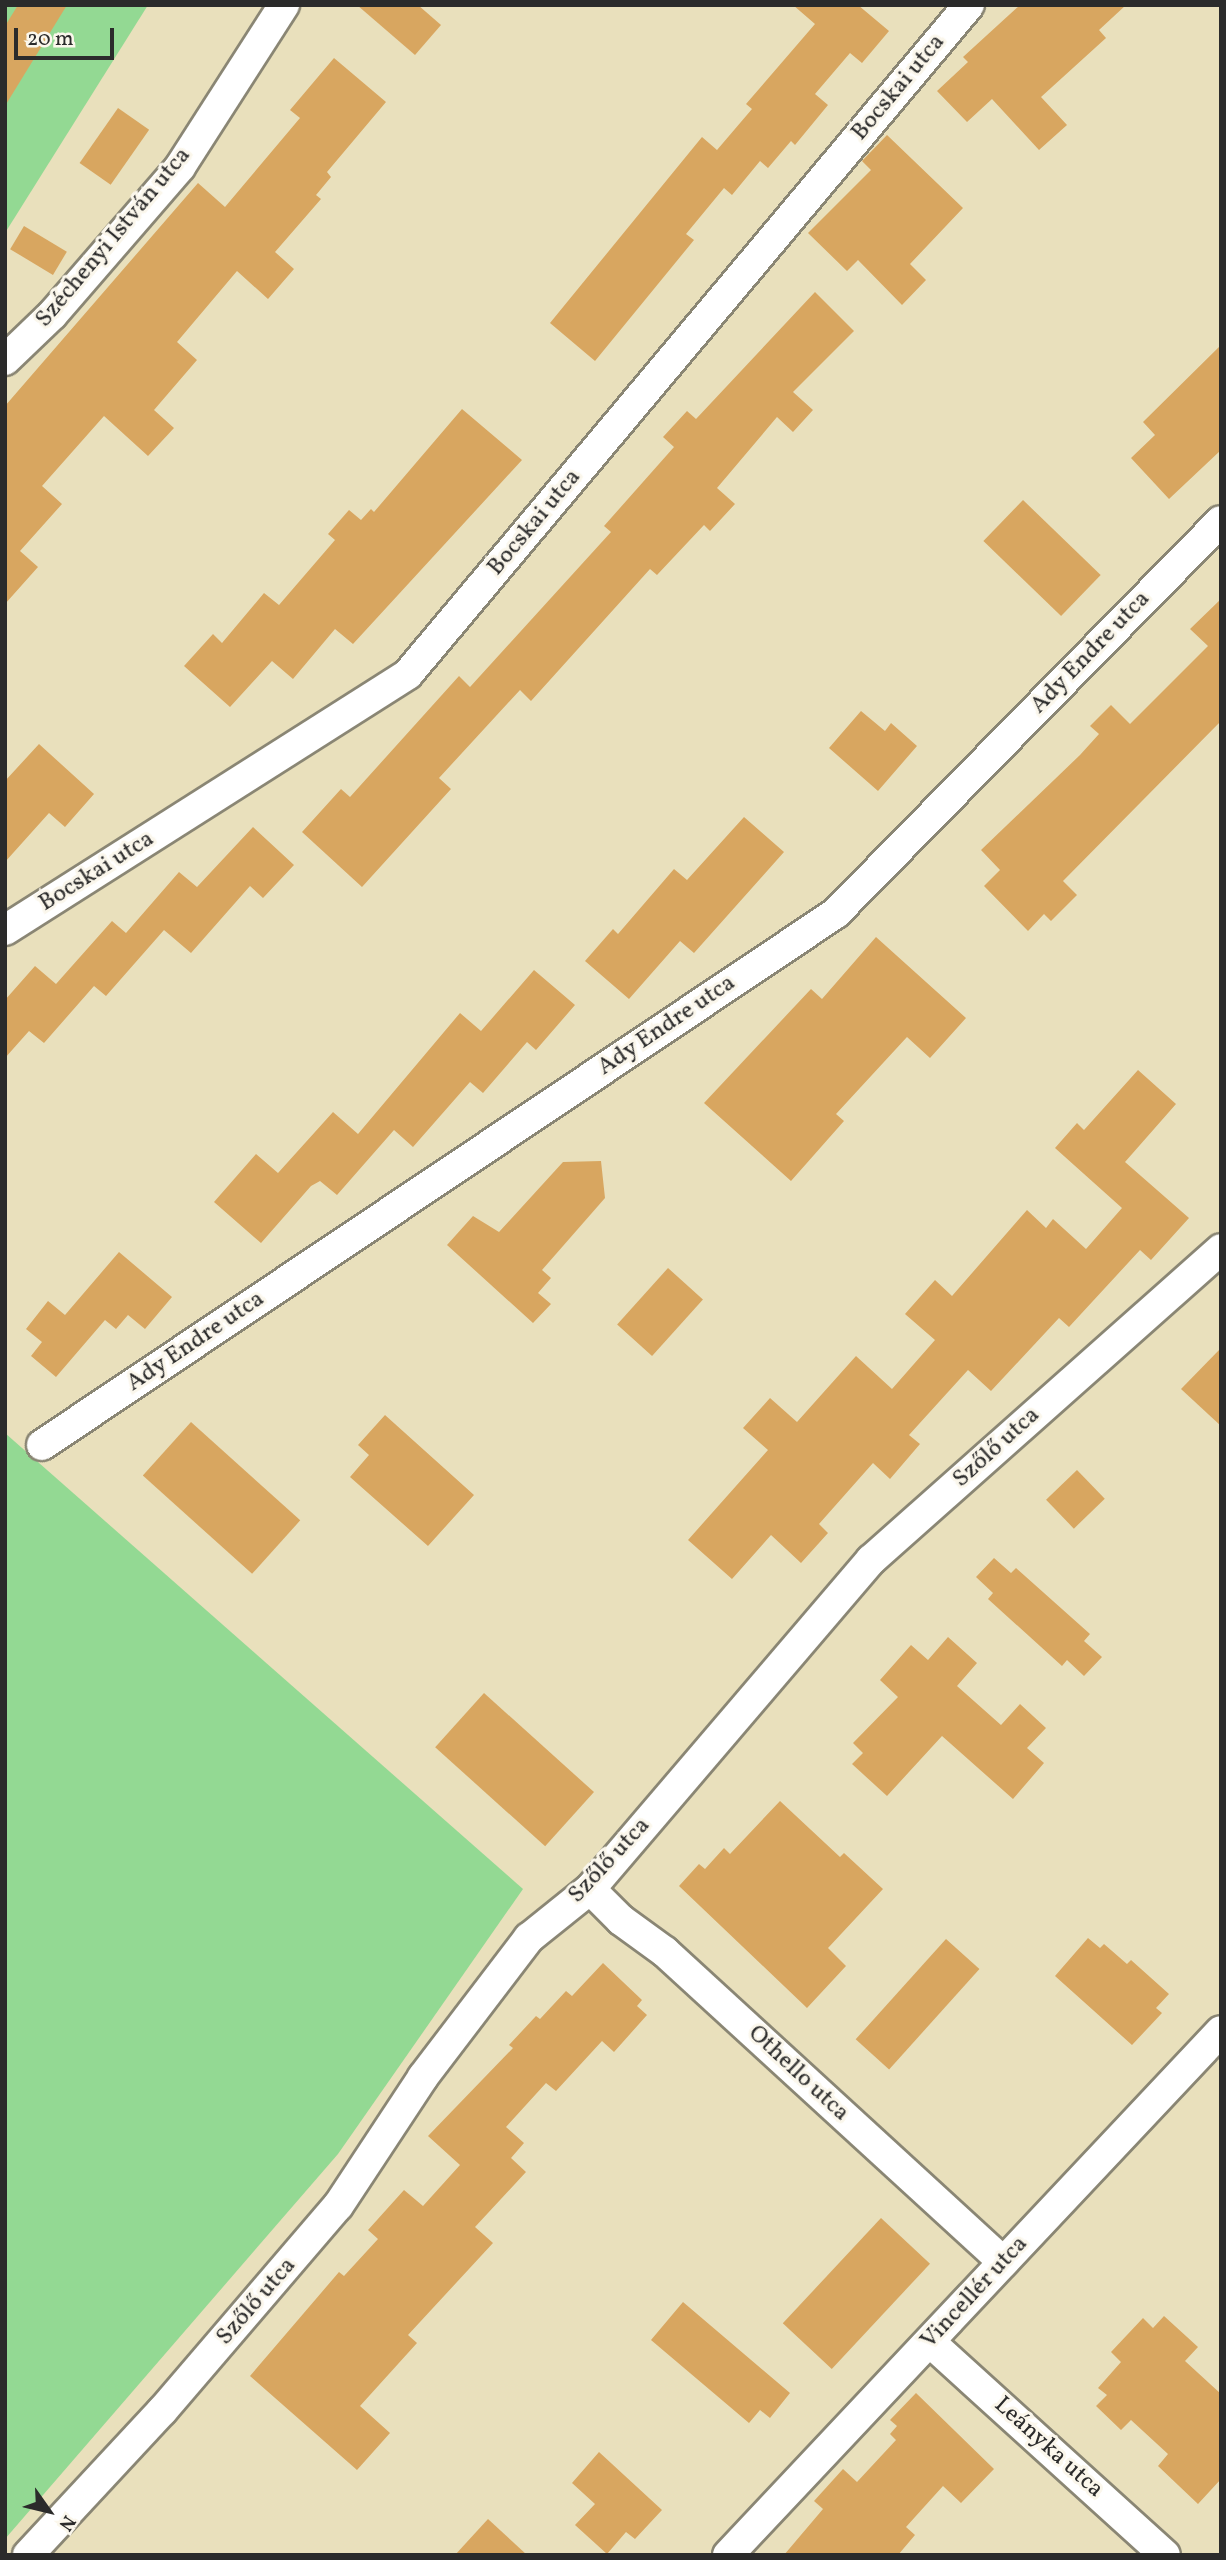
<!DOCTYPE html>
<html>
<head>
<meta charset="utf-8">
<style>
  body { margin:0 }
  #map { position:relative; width:1226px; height:2560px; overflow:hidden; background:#e9e0bc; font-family:Vollkorn,serif }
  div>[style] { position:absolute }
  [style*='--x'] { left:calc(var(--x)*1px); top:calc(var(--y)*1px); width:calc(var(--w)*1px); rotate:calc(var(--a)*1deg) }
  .green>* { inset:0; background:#93d993 }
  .building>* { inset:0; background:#d8a660; transform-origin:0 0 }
  .roads { filter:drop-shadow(2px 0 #8a8674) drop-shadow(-2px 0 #8a8674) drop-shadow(0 2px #8a8674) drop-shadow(0 -2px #8a8674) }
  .street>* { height:30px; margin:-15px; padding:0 15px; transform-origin:15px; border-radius:15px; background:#fff }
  span { translate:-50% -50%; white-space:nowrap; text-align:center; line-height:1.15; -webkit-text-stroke:6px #fbf7ec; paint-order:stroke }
  .street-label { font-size:24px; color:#2b2b2b }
  .frame { position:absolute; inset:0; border:7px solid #2b2b2b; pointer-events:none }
  .north { position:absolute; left:14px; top:2476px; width:70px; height:70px; -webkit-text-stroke:5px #fbf7ec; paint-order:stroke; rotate:124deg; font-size:19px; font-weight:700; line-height:28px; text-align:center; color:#2b2b2b }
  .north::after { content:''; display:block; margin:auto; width:24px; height:32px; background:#2b2b2b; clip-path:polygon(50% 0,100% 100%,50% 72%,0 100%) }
  .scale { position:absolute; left:14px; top:28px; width:100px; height:32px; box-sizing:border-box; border:4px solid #2b2b2b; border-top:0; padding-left:9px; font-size:21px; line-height:24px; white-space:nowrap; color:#2b2b2b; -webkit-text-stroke:5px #fbf7ec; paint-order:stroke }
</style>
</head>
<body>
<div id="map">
  <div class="green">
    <div style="clip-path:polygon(5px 5px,148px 5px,5px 233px)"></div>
    <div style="clip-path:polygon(5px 1433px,523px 1889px,338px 2154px,5px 2539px)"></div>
  </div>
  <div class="building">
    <div style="clip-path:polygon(18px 5px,67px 5px,5px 106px,5px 26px)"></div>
    <div style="clip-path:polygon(357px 5px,418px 5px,441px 25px,415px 55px)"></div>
    <div style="clip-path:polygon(793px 5px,858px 5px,889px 31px,862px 63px,850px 53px,815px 94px,828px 105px,795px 145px,791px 141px,768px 168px,760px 161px,732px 195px,724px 188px,686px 234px,694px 240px,595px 361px,550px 323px,702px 137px,717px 150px,752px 109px,746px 104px,815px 24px)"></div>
    <div style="clip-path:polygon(1020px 5px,1126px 5px,1099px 30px,1106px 38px,1041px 97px,1067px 125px,1039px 150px,992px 99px,967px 122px,937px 91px,968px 62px,963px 57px)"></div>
    <div style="clip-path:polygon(334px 58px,386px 102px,327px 172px,331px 177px,316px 195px,321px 199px,275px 252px,294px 269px,268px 299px,237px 271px,177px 342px,197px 360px,154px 410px,174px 428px,148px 456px,104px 416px,42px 486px,62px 504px,20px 551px,38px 567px,5px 604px,5px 406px,198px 183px,225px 207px,300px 118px,290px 110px)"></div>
    <div style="left:118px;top:108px;width:38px;height:67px;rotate:35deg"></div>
    <div style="clip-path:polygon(887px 135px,963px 208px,910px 264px,926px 280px,902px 305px,858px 260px,847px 271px,808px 233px,871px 170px,862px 161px)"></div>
    <div style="left:24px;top:226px;width:50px;height:27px;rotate:31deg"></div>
    <div style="clip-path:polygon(815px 292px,854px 331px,793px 392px,813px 410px,793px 432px,777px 417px,717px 488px,735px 504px,710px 531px,704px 525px,657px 575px,650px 569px,531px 701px,520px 690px,439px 778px,451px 789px,362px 887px,302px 832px,341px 789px,350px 797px,459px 676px,470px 687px,611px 532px,604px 526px,674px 447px,663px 437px,687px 411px,696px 419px)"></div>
    <div style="clip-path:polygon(1221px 345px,1221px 450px,1169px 499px,1131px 458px,1155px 435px,1143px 422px)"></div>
    <div style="clip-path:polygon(462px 409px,522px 460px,353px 644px,335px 629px,293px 679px,272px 661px,230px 707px,184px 666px,213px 634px,222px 643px,264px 593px,279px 605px,335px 540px,328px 534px,349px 510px,361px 520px,371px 509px,374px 512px)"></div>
    <div style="left:1023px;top:500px;width:108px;height:57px;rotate:44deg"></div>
    <div style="clip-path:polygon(1221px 599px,1221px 721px,1063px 881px,1077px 895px,1051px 921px,1044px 914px,1028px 931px,984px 886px,1000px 870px,981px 850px,1080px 755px,1099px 734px,1090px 726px,1111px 705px,1130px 724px,1208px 646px,1190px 629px)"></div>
    <div style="clip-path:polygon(861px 711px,885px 731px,891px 723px,917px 746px,878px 791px,829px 748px)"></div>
    <div style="clip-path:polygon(39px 744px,94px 794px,65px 827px,49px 813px,5px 862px,5px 781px)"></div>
    <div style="clip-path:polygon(744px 817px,784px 852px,694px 953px,680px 941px,629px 999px,585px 961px,613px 929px,618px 934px,674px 869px,687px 880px)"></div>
    <div style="clip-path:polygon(253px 827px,294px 865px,263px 898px,250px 886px,191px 953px,164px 930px,106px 996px,94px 986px,44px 1043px,29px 1031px,5px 1058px,5px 1000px,35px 966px,56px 984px,112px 921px,126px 933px,179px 872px,197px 887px)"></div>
    <div style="clip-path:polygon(876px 937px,966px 1018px,930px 1058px,907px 1037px,836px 1114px,844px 1121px,791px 1181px,704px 1103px,811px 989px,822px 999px)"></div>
    <div style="clip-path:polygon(534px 970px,575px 1005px,536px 1050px,527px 1042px,483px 1093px,470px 1082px,413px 1147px,394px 1130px,337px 1195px,320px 1181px,311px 1186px,261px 1243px,214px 1202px,256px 1154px,278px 1173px,333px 1112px,358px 1134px,460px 1013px,481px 1031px)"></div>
    <div style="clip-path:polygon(1138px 1070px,1176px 1104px,1125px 1162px,1189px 1218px,1151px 1260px,1140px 1250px,1069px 1327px,1059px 1318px,991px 1391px,968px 1370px,909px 1435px,920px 1444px,890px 1479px,873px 1463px,819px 1524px,828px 1533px,801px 1563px,771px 1535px,732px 1579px,688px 1540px,768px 1450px,743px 1428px,770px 1398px,797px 1422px,856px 1356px,892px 1389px,935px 1340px,905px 1314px,935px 1280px,952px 1296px,1027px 1210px,1046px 1228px,1053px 1219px,1086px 1249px,1122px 1208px,1055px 1148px,1077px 1123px,1084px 1130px)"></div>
    <div style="clip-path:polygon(601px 1161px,605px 1198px,542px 1270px,551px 1278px,538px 1293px,551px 1304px,533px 1323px,447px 1245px,473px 1216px,499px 1232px,563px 1162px)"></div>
    <div style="clip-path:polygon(119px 1252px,172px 1297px,145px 1329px,128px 1315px,116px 1329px,105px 1320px,56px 1377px,31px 1356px,42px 1342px,26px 1329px,48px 1301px,65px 1315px)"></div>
    <div style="left:668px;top:1268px;width:47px;height:76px;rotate:42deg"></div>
    <div style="clip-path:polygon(1221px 1348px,1221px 1426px,1181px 1389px)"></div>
    <div style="clip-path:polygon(385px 1415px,474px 1495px,428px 1546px,350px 1477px,369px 1455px,358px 1445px)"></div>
    <div style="left:191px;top:1422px;width:147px;height:72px;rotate:42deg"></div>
    <div style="left:1077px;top:1470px;width:40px;height:43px;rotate:46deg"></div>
    <div style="clip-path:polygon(994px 1558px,1011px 1573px,1016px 1568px,1090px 1634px,1084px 1641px,1102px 1657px,1084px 1676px,1067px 1660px,1062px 1666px,988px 1599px,993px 1593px,976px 1577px)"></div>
    <div style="clip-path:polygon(948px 1637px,977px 1663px,957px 1686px,1001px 1725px,1020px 1704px,1046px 1728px,1027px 1748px,1044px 1763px,1013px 1799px,942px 1736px,887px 1796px,852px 1764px,863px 1753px,853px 1743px,898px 1697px,880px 1680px,911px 1645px,928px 1660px)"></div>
    <div style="left:484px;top:1693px;width:148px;height:73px;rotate:42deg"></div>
    <div style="clip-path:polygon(780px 1801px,840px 1857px,844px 1853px,883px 1889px,828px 1948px,846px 1966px,807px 2008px,679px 1886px,699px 1864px,705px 1869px,724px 1848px,730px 1854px)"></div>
    <div style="clip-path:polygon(1088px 1938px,1100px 1948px,1104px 1944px,1127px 1964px,1131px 1960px,1169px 1994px,1156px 2008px,1162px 2013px,1132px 2045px,1055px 1976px)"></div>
    <div style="left:946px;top:1939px;width:45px;height:135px;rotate:42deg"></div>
    <div style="clip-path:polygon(603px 1963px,642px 2000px,637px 2006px,647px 2015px,614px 2052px,602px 2041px,556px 2091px,546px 2083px,506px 2127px,524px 2143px,511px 2158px,526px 2172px,475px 2227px,493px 2243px,408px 2335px,417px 2343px,360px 2406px,390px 2433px,357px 2470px,250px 2376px,339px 2272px,344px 2276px,378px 2239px,368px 2230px,404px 2190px,423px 2206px,460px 2165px,428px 2136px,513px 2048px,509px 2045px,536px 2016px,540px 2019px,566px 1991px,572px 1996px)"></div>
    <div style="left:881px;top:2218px;width:67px;height:144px;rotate:43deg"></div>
    <div style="clip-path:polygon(683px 2302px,790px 2393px,770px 2418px,760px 2410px,749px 2423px,651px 2340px)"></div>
    <div style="clip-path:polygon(1164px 2316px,1198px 2347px,1185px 2361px,1221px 2394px,1221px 2479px,1198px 2504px,1158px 2466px,1168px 2454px,1131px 2420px,1121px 2430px,1096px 2406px,1107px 2395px,1098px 2388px,1121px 2362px,1111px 2352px,1143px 2318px,1153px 2328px)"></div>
    <div style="clip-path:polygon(916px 2393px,994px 2469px,961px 2503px,943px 2486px,906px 2527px,915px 2535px,898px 2555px,784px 2555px,823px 2509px,814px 2501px,843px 2469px,857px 2482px,896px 2440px,890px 2434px,897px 2426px,890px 2420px)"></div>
    <div style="clip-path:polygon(599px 2452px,662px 2510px,635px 2539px,626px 2532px,607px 2554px,575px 2525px,595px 2504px,572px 2483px)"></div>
    <div style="clip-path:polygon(488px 2519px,527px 2555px,455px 2555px)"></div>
  </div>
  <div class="roads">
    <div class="street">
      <div style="--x:5;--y:360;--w:65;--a:-43.8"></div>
      <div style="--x:52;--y:315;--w:196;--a:-49.1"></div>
      <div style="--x:180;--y:167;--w:193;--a:-57.3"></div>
      <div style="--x:5;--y:930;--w:477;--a:-32.4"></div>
      <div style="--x:408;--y:674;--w:873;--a:-50.02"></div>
      <div style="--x:42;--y:1445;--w:956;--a:-33.82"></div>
      <div style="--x:836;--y:913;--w:549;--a:-45.52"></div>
      <div style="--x:590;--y:1889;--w:44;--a:45"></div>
      <div style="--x:621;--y:1920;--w:54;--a:36"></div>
      <div style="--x:665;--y:1952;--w:459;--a:42.5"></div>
      <div style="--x:930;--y:2342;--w:317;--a:42.2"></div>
      <div style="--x:28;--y:2555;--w:197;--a:-47.1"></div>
      <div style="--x:162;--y:2411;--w:270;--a:-49.4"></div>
      <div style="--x:338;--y:2206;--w:154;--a:-56.6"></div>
      <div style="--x:423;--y:2077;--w:175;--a:-52.7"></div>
      <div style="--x:529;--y:1938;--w:78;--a:-38.8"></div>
      <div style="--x:590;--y:1889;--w:433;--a:-49.5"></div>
      <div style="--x:871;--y:1560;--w:468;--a:-41.6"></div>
      <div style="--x:728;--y:2555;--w:719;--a:-46.75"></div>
    </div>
  </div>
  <div class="street-label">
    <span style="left:899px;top:88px;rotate:-50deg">Bocskai utca</span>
    <span style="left:114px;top:238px;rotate:-50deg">Széchenyi István utca</span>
    <span style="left:535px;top:523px;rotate:-50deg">Bocskai utca</span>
    <span style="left:1091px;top:653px;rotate:-46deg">Ady Endre utca</span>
    <span style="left:97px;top:872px;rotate:-32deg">Bocskai utca</span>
    <span style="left:667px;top:1026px;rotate:-34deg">Ady Endre utca</span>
    <span style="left:196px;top:1342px;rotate:-34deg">Ady Endre utca</span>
    <span style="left:997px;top:1448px;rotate:-42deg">Szőlő utca</span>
    <span style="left:610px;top:1861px;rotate:-47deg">Szőlő utca</span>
    <span style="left:798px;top:2074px;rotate:43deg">Othello utca</span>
    <span style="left:975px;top:2293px;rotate:-47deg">Vincellér utca</span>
    <span style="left:257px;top:2302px;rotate:-49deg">Szőlő utca</span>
    <span style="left:1048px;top:2448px;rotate:42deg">Leányka utca</span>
  </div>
  <div class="frame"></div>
  <div class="north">N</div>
  <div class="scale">20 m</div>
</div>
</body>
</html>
